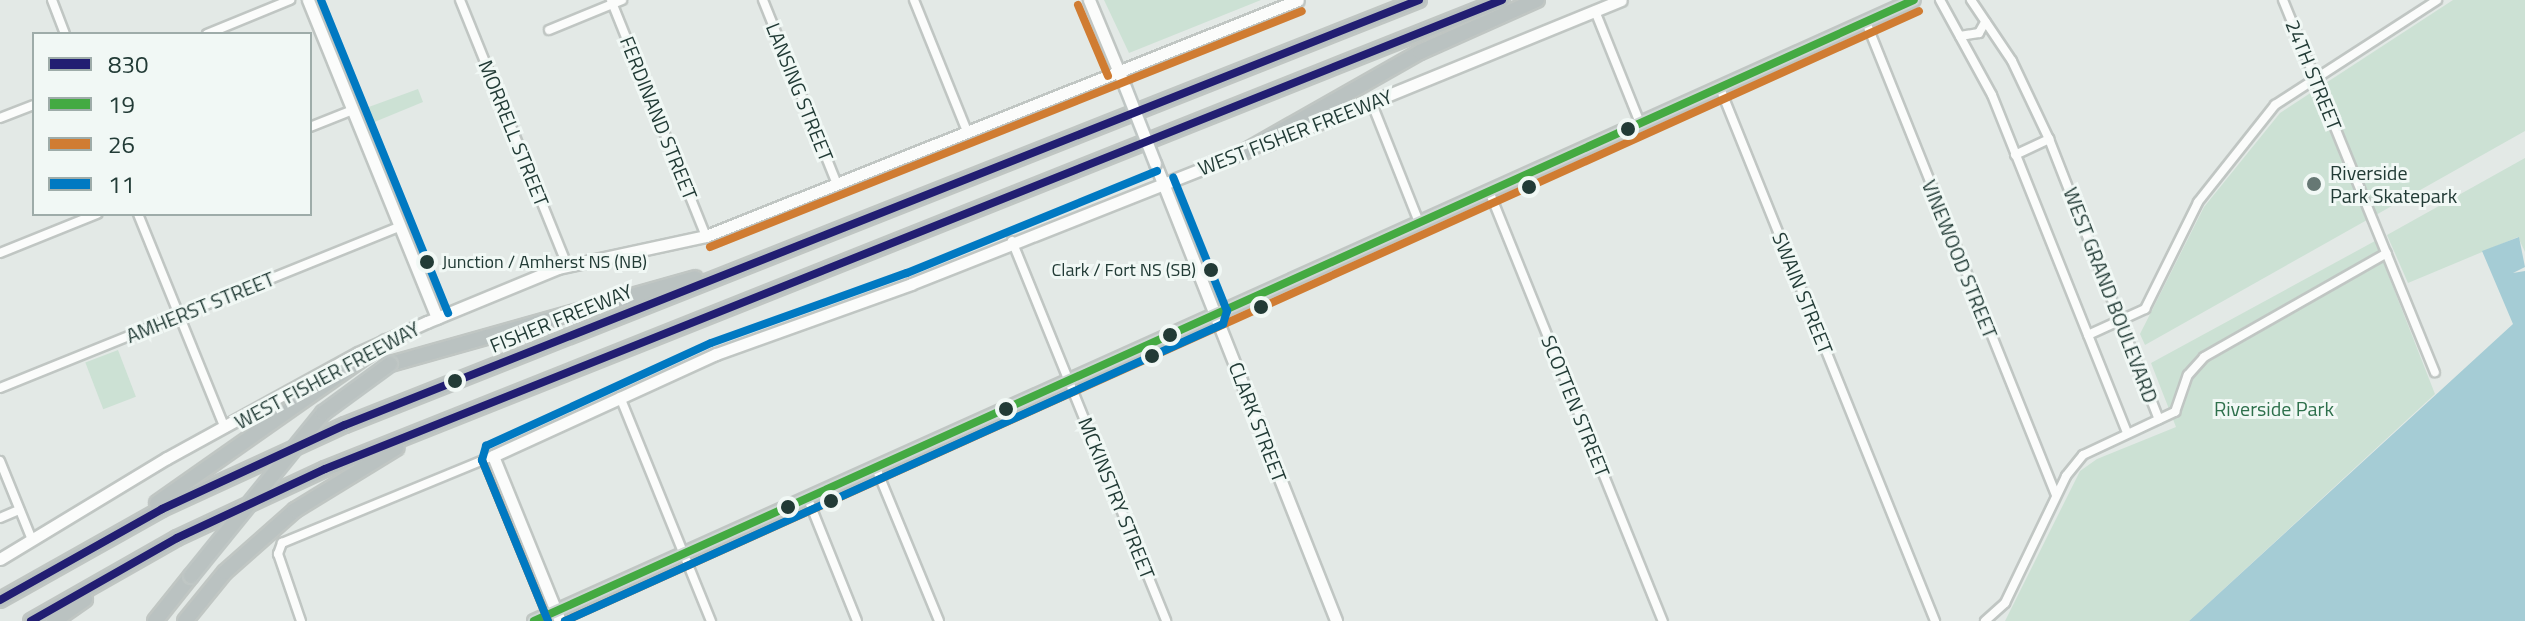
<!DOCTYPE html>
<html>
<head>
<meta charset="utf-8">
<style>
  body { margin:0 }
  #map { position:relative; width:2525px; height:621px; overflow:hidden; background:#e3e9e6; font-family:"Titillium Web",sans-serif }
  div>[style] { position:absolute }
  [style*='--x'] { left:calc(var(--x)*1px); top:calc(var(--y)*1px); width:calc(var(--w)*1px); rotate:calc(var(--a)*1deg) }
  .green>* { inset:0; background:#cce1d4; transform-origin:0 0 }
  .water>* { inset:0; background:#a5ccd5 }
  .roads { filter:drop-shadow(2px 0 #c0c6c3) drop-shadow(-2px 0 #c0c6c3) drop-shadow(0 2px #c0c6c3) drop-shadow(0 -2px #c0c6c3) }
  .street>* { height:8px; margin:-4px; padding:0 4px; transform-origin:4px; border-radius:4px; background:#fbfcfb }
  .secondary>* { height:11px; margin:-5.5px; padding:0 5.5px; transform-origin:5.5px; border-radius:5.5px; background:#fbfcfb }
  .primary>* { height:12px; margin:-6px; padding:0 6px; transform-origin:6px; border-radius:6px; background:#cdd5d3 }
  .highway>* { height:14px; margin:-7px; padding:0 7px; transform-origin:7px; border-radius:7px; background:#bac2c1 }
  .bridges { filter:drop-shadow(2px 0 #bfc6c4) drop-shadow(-2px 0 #bfc6c4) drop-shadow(0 2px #bfc6c4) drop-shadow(0 -2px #bfc6c4) }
  .secondary-bridge>* { height:11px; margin:-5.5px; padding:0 5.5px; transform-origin:5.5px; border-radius:5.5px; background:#fbfcfb }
  .highway-bridge>* { height:14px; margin:-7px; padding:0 7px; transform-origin:7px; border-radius:7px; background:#bac2c1 }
  .bus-1>* { height:8px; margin:-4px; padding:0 4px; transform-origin:4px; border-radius:4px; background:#221e72 }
  .bus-2>* { height:8px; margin:-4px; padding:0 4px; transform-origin:4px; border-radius:4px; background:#44aa42 }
  .bus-3>* { height:8px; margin:-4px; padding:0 4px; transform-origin:4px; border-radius:4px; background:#d07c32 }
  .bus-4>* { height:8px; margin:-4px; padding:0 4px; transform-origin:4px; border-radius:4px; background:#0079c2 }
  .dots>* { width:22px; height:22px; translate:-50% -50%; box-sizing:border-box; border:4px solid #f1f8f5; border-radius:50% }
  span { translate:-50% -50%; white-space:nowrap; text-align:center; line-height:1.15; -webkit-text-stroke:6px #f1f8f5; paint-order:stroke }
  .bus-label { font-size:18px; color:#223b36 }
  .left { translate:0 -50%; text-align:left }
  .right { translate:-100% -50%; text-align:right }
  .street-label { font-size:20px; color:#223b36 }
  .poi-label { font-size:20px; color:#223b36 }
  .park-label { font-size:20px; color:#2e704c }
  .legend { position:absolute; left:32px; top:32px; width:280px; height:184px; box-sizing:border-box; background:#f1f8f5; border:2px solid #9eaca9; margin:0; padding:10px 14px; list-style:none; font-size:24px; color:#223b36 }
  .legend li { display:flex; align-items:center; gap:16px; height:40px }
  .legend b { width:40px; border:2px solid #9eaca9 }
</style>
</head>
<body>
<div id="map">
  <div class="green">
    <div style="clip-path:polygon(1104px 0,1261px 0,1129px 53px)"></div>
    <div style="clip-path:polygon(2453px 0,2525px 0,2525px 131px,2145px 345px,2140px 334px,2204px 207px,2280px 113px)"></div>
    <div style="clip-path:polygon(418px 89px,423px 102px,372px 123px,366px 108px)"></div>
    <div style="clip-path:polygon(2525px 158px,2525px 252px,2518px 237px,2408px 283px,2387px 235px)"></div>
    <div style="clip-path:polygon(2375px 241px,2435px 394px,2189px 621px,2005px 621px,2080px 471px,2097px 459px,2176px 427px,2151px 363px)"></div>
    <div style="left:118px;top:350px;width:50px;height:35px;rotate:69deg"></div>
  </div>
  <div class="water">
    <div style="clip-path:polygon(2519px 237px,2525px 267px,2513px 273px,2525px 271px,2525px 621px,2189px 621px,2513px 324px,2482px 251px)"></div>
  </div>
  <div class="roads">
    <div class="street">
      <div style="--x:52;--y:0;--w:36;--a:69"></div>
      <div style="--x:460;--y:0;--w:286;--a:68"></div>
      <div style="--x:611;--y:0;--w:254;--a:68.1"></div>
      <div style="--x:763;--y:0;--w:198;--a:68.1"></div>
      <div style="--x:914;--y:0;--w:141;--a:68"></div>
      <div style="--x:1940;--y:0;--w:108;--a:61.3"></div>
      <div style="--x:1992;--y:95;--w:363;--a:68.2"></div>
      <div style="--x:1971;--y:0;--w:73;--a:56.1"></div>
      <div style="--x:2012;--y:61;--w:86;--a:64.6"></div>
      <div style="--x:2049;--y:139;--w:301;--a:68.6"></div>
      <div style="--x:2283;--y:0;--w:402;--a:67.8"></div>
      <div style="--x:1595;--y:11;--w:121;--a:68.1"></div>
      <div style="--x:1866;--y:22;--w:510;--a:68.12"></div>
      <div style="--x:549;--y:30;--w:79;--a:-22.3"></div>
      <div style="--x:207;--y:34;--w:90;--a:-22.3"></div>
      <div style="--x:1960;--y:36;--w:19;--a:-9"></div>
      <div style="--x:1979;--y:33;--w:13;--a:-61"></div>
      <div style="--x:1720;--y:88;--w:575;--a:68.03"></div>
      <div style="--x:1372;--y:104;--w:127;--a:68.3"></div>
      <div style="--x:0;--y:118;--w:36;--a:-21"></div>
      <div style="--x:310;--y:127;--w:46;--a:-21.6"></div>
      <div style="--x:2015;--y:155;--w:38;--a:-25"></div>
      <div style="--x:1489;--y:191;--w:464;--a:68"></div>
      <div style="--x:138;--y:214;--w:231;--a:67.9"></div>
      <div style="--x:1012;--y:241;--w:410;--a:67.9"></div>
      <div style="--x:0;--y:253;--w:105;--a:-21.9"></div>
      <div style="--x:2088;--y:335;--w:63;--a:-24.5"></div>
      <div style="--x:2145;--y:309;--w:119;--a:-63.6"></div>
      <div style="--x:2198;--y:202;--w:124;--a:-51.6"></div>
      <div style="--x:2275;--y:105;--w:193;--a:-32.9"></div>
      <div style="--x:0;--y:388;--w:432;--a:-22"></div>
      <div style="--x:620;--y:397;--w:242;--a:67.9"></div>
      <div style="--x:0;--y:461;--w:85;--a:67.9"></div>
      <div style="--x:876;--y:468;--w:165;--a:67.6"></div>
      <div style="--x:808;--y:499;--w:131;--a:68.1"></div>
      <div style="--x:0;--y:518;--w:21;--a:-23"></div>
      <div style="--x:301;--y:621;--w:71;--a:-108.9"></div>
      <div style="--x:278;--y:554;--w:12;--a:-70"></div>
      <div style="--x:282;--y:543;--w:228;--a:-22.4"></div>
      <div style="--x:1985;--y:621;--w:27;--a:-42"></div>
      <div style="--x:2005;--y:603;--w:141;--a:-64.3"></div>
      <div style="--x:2066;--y:476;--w:27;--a:-51"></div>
      <div style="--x:2083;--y:455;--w:102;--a:-25.1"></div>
      <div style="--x:2175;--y:412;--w:39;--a:-71"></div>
      <div style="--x:2188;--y:375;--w:24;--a:-48"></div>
      <div style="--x:2204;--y:357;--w:210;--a:-29.6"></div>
    </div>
    <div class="secondary">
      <div style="--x:308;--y:0;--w:343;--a:67.9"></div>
      <div style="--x:1089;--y:0;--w:94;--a:67.5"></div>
      <div style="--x:1266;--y:145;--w:383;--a:-22.2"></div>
      <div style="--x:1155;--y:163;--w:492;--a:68.4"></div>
      <div style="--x:0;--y:559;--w:195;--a:-31.2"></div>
      <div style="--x:167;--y:458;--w:218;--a:-28.8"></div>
      <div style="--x:358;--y:353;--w:76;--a:-24.2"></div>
      <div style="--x:427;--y:322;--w:142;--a:-22.4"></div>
      <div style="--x:558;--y:268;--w:151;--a:-12.2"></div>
      <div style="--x:706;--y:236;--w:637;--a:-21.73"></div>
      <div style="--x:560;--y:621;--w:178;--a:-112.1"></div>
      <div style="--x:493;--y:456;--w:245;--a:-24.6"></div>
      <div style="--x:716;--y:354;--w:207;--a:-19.7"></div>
      <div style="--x:911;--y:284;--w:365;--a:-21.6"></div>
    </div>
    <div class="primary">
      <div style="--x:534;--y:621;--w:1513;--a:-24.23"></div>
    </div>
    <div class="highway">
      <div style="--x:1244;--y:152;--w:202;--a:-29.6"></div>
      <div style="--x:1420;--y:52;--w:128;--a:-24"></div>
      <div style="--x:390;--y:364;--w:317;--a:-15.7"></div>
      <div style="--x:157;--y:503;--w:280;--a:-35.1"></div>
      <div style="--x:0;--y:600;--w:186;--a:-29.3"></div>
      <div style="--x:162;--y:509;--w:201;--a:-24.7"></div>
      <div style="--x:345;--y:425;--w:1155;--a:-21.59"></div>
      <div style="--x:31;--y:621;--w:168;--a:-29.6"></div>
      <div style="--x:177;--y:538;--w:163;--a:-25"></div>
      <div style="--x:325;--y:469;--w:1267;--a:-21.73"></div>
      <div style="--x:54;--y:621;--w:38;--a:-35"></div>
      <div style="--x:155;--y:621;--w:58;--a:-51.3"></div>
      <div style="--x:185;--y:621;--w:63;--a:-50.8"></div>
      <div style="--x:225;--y:572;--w:94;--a:-41.5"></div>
      <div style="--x:295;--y:510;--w:119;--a:-31.5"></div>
    </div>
  </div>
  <div class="bridges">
    <div class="secondary-bridge">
      <div style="--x:1125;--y:87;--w:82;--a:68.5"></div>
    </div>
    <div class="highway-bridge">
      <div style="--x:191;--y:576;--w:210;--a:-51"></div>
      <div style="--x:323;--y:413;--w:83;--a:-36.2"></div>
    </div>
  </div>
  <div class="bus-1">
    <div style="--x:0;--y:600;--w:186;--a:-29.3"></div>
    <div style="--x:162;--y:509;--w:201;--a:-24.7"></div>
    <div style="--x:345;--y:425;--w:1155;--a:-21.59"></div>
    <div style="--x:31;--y:621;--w:168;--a:-29.6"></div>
    <div style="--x:177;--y:538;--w:163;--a:-25"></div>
    <div style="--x:325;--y:469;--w:1267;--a:-21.73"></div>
  </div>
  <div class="bus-2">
    <div style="--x:534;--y:621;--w:1513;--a:-24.23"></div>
  </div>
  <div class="bus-3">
    <div style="--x:1078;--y:5;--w:77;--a:67.1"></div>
    <div style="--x:710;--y:247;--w:637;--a:-21.73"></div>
    <div style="--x:482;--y:460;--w:174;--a:67.7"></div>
    <div style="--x:565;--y:621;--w:1485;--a:-24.25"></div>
  </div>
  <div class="bus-4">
    <div style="--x:321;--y:0;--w:338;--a:67.9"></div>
    <div style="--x:548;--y:621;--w:174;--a:-112.3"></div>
    <div style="--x:482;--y:460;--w:15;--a:-74"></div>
    <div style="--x:486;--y:446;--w:247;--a:-24.6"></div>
    <div style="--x:711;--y:343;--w:208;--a:-19.7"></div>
    <div style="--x:907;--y:273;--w:270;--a:-22.2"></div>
    <div style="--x:565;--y:621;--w:722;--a:-24.29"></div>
    <div style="--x:1223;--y:324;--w:14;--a:-73"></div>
    <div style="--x:1227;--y:311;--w:144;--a:-111.9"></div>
  </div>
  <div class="dots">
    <div style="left:1628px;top:129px;background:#223b36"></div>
    <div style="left:2314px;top:184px;background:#667874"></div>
    <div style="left:1529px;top:187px;background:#223b36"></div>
    <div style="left:427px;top:262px;background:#223b36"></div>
    <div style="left:1211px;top:270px;background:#223b36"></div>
    <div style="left:1261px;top:307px;background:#223b36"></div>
    <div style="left:1170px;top:335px;background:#223b36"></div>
    <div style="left:1152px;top:356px;background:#223b36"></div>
    <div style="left:455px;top:381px;background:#223b36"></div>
    <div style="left:1006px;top:409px;background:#223b36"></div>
    <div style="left:831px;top:501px;background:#223b36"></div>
    <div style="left:788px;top:507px;background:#223b36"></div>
  </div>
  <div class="bus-label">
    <span class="left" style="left:442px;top:262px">Junction / Amherst NS (NB)</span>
    <span class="right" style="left:1196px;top:270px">Clark / Fort NS (SB)</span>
  </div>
  <div class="street-label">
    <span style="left:2314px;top:75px;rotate:68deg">24TH STREET</span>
    <span style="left:800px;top:92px;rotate:68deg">LANSING STREET</span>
    <span style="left:659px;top:118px;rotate:68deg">FERDINAND STREET</span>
    <span style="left:1295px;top:132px;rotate:-21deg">WEST FISHER FREEWAY</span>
    <span style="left:514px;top:133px;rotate:68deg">MORRELL STREET</span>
    <span style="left:1960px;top:259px;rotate:68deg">VINEWOOD STREET</span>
    <span style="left:1803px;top:293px;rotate:68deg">SWAIN STREET</span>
    <span style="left:2111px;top:295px;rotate:69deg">WEST GRAND BOULEVARD</span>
    <span style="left:200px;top:307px;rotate:-22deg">AMHERST STREET</span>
    <span style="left:561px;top:318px;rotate:-22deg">FISHER FREEWAY</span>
    <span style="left:327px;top:375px;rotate:-28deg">WEST FISHER FREEWAY</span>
    <span style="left:1576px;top:406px;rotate:68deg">SCOTTEN STREET</span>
    <span style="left:1258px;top:422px;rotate:69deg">CLARK STREET</span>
    <span style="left:1117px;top:498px;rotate:68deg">MCKINSTRY STREET</span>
  </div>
  <div class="poi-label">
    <span class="left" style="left:2330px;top:184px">Riverside<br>Park Skatepark</span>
  </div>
  <div class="park-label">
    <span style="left:2274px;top:408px">Riverside Park</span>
  </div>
  <ul class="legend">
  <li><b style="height:10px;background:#221e72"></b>830</li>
  <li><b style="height:10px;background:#44aa42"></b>19</li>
  <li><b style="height:10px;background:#d07c32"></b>26</li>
  <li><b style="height:10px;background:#0079c2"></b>11</li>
  </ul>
</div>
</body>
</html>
